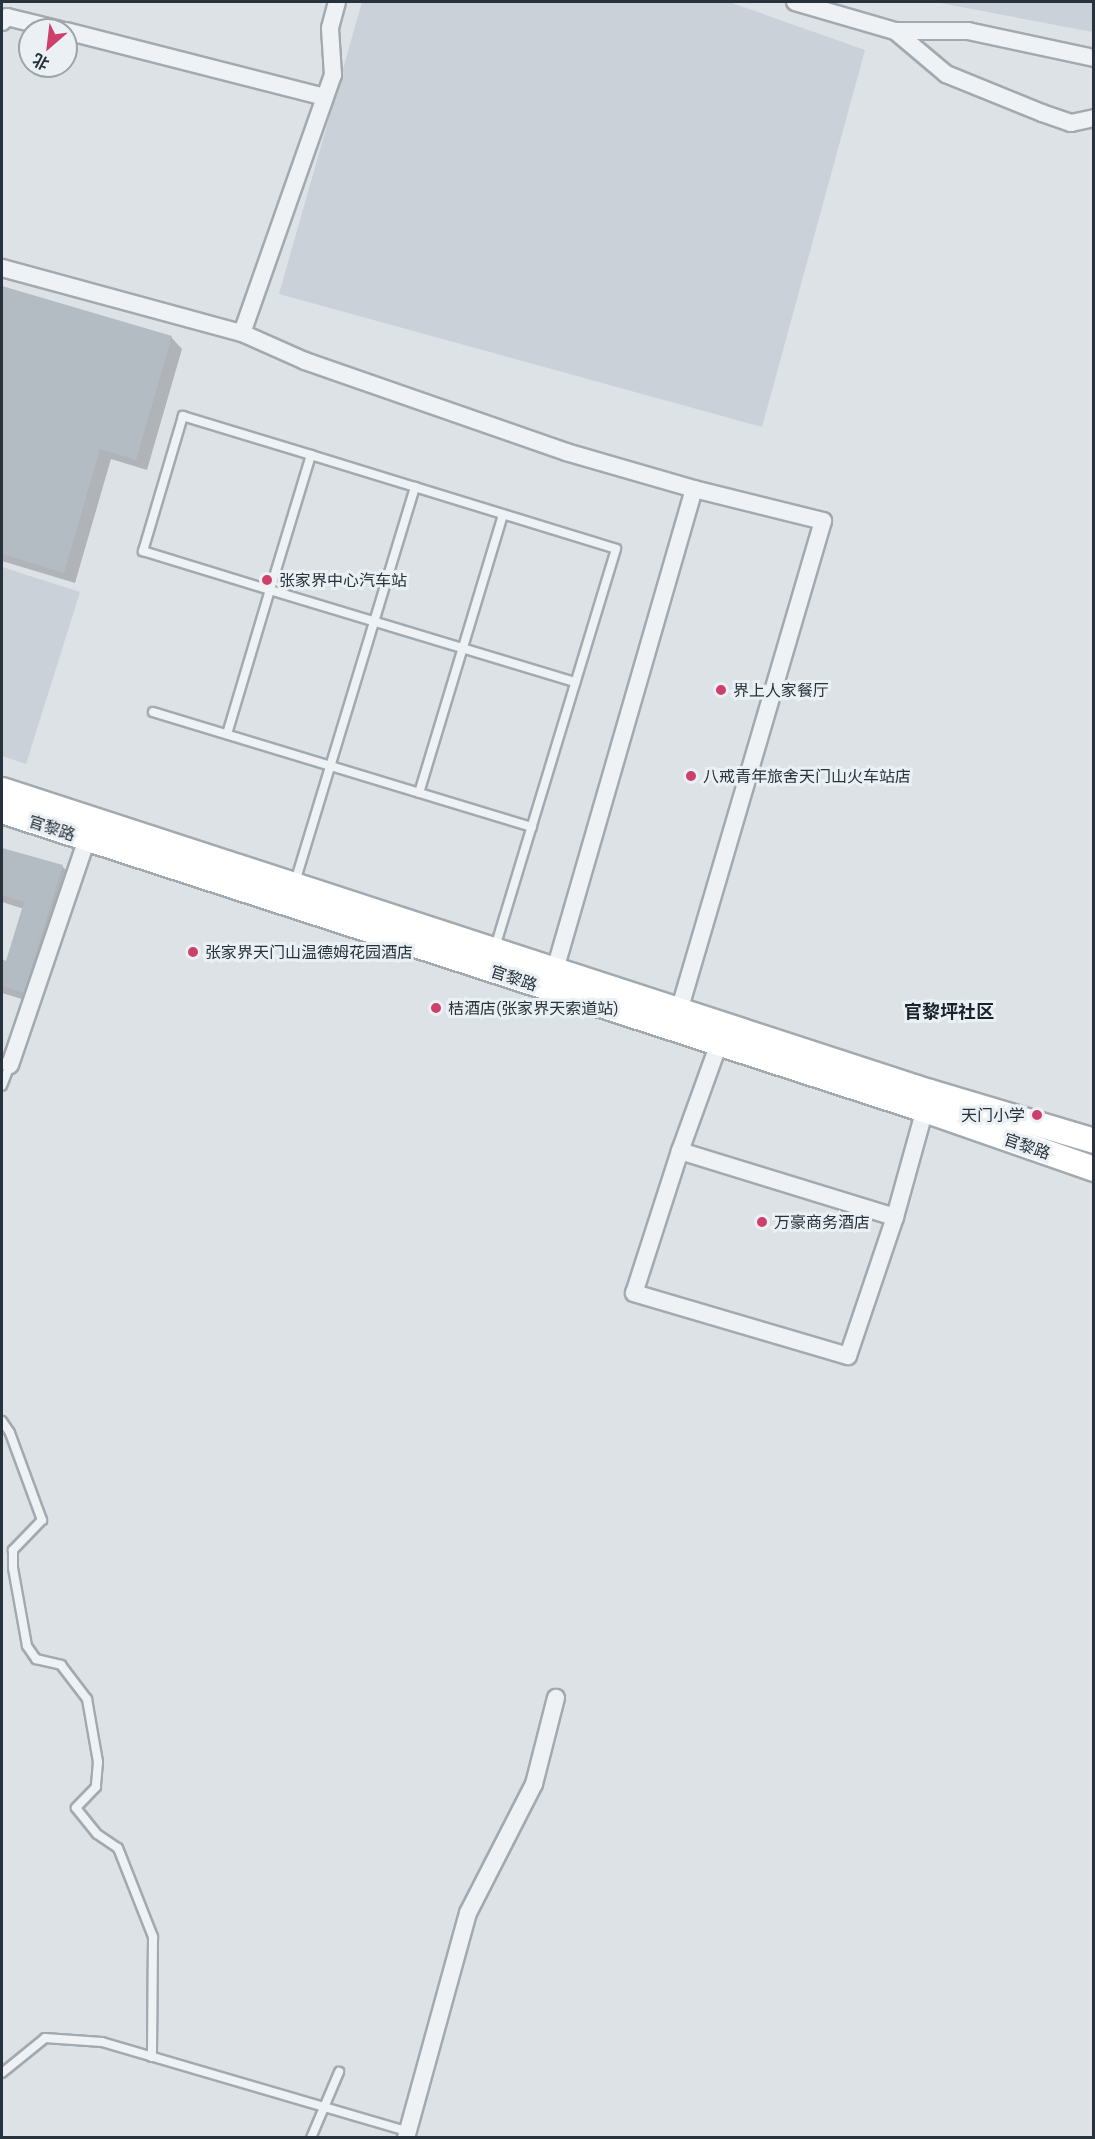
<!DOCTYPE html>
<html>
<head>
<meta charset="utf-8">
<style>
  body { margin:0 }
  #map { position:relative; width:1095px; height:2139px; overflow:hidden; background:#dce2e6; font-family:"IBM Plex Sans","Noto Sans SC",sans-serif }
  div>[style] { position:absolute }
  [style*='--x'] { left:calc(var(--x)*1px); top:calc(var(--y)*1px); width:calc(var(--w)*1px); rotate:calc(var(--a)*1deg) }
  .built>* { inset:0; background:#cad1d8 }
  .shadow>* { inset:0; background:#0003 }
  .building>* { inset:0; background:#b3bcc3 }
  .roads { filter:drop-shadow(2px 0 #a2aab0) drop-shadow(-2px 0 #a2aab0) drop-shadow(0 2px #a2aab0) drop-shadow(0 -2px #a2aab0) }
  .service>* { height:8px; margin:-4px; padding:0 4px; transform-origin:4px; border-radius:4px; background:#eff2f5 }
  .minor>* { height:16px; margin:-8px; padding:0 8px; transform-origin:8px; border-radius:8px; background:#eff2f5 }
  .secondary>* { height:24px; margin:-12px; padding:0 12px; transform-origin:12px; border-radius:12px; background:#fff }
  .dots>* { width:16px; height:16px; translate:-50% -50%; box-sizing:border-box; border:3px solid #ebf0f4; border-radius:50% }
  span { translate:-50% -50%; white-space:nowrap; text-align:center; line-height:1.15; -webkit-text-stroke:6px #ebf0f4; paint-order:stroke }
  .poi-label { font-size:16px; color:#26323c }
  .left { translate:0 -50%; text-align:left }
  .right { translate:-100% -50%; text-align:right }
  .street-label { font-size:16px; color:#26323c }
  .neighbourhood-label { font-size:18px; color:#18232d; font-weight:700 }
  .frame { position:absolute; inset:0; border:3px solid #26323c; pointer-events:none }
  .north { position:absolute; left:18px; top:18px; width:60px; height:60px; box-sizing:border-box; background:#ebf0f4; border:2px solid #9ca4aa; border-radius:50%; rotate:208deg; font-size:16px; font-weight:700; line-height:24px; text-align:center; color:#26323c }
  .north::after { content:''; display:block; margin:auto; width:21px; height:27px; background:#cd406c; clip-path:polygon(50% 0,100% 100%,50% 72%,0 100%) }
</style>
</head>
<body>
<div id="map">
  <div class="built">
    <div style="clip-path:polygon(362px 2px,729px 2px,865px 50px,762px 427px,279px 294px)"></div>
    <div style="clip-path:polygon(935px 2px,1093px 2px,1093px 32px)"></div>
    <div style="clip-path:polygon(2px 567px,80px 592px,26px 764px,2px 756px)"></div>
  </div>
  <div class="shadow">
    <div style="clip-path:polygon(2px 287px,171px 337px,182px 349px,147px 470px,111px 459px,75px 583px,2px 561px)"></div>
    <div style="clip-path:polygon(2px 850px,62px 866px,73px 877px,35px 1003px,2px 993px,2px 961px,7px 963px,24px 909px,2px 902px)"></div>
  </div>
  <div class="building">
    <div style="clip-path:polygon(2px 286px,172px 336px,136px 460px,100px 449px,64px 573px,2px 554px)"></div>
    <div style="clip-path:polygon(2px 848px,63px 865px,24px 993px,2px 986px,2px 959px,6px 961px,24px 902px,2px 895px)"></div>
  </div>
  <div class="roads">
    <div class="service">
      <div style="--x:311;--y:455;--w:134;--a:-163.1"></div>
      <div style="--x:183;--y:416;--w:141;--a:106.5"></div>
      <div style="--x:143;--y:551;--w:133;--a:17.1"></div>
      <div style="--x:270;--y:590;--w:141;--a:-73.1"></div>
      <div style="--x:311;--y:455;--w:109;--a:17.1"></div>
      <div style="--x:153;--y:712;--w:396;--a:16.9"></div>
      <div style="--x:227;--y:734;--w:150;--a:-73.4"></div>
      <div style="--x:270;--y:590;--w:319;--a:16.8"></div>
      <div style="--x:419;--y:793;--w:291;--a:-73.2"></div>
      <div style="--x:295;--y:882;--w:413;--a:-73.1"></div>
      <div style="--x:415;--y:487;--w:210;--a:17.1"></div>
      <div style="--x:616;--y:549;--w:417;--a:106.9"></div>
      <div style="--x:2;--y:1062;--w:9;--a:21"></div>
      <div style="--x:10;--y:1065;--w:22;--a:111"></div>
      <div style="--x:2;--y:1421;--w:14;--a:56"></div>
      <div style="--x:10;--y:1433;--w:93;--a:69.8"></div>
      <div style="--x:42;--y:1520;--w:42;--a:134"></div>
      <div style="--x:13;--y:1550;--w:18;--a:90"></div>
      <div style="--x:13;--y:1568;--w:79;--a:79.8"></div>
      <div style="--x:27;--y:1646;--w:16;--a:55"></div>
      <div style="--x:36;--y:1659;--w:26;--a:13"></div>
      <div style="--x:61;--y:1665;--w:43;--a:52.6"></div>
      <div style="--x:87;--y:1699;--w:64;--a:80.1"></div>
      <div style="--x:98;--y:1762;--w:25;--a:95"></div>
      <div style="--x:96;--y:1787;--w:29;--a:134"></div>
      <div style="--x:76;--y:1808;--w:33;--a:51"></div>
      <div style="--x:97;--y:1834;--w:25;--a:34"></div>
      <div style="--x:118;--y:1848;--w:96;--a:68.5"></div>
      <div style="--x:153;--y:1937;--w:120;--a:90.5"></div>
      <div style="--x:2;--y:2073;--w:55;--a:-39.1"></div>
      <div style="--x:45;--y:2038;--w:57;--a:4"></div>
      <div style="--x:102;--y:2042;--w:317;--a:16.3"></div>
      <div style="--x:311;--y:2138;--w:72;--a:-67"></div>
    </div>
    <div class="minor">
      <div style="--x:795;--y:2;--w:104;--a:16.2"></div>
      <div style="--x:895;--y:31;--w:67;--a:40.1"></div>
      <div style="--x:946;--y:74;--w:104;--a:22.1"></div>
      <div style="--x:1042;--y:113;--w:31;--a:19"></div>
      <div style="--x:1071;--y:123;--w:24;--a:-12"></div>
      <div style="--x:2;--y:22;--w:7;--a:-45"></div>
      <div style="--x:7;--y:17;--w:55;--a:13.8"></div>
      <div style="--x:66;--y:31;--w:267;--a:14.3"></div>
      <div style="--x:895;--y:31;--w:73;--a:0"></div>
      <div style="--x:968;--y:31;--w:129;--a:12.1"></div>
      <div style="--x:2;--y:268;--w:249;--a:15.2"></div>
      <div style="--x:242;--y:333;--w:69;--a:24"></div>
      <div style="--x:305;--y:361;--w:276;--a:19.2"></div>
      <div style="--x:566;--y:452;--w:133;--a:16.1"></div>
      <div style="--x:694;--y:489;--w:133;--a:13.9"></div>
      <div style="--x:823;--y:521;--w:511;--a:106.38"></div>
      <div style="--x:242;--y:333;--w:274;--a:-70.6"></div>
      <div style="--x:333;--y:75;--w:47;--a:-93.7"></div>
      <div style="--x:330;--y:28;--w:27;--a:-75"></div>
      <div style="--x:552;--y:980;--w:511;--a:-73.87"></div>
      <div style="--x:722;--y:1035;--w:123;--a:109.9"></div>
      <div style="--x:680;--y:1151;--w:149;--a:107.9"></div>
      <div style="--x:634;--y:1293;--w:223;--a:16.4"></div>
      <div style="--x:848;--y:1356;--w:147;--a:-71.3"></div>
      <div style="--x:895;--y:1217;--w:119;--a:-74.5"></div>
      <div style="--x:10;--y:1065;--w:248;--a:-71.2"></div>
      <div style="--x:680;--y:1151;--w:225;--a:17.1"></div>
      <div style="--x:406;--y:2138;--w:233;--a:-74.6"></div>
      <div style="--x:468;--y:1913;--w:145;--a:-62.9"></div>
      <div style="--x:534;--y:1784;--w:89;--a:-75.7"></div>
    </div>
    <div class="secondary">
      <div style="--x:2;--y:790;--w:976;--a:18.03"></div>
      <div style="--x:930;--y:1092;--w:171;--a:16.6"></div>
      <div style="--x:2;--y:811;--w:970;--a:17.95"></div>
      <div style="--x:925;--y:1110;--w:179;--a:19.2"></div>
    </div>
  </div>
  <div class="dots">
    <div style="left:267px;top:580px;background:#cd406c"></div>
    <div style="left:721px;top:690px;background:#cd406c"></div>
    <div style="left:691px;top:776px;background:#cd406c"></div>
    <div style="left:193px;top:952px;background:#cd406c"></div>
    <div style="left:436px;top:1008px;background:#cd406c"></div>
    <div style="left:1037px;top:1115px;background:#cd406c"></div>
    <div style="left:762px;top:1222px;background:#cd406c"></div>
  </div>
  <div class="poi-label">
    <span class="left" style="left:279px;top:580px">张家界中心汽车站</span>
    <span class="left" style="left:733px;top:690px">界上人家餐厅</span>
    <span class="left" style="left:703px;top:776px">八戒青年旅舍天门山火车站店</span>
    <span class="left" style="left:205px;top:952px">张家界天门山温德姆花园酒店</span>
    <span class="left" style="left:448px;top:1008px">桔酒店(张家界天索道站)</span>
    <span class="right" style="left:1025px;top:1115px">天门小学</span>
    <span class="left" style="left:774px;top:1222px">万豪商务酒店</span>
  </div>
  <div class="street-label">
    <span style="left:52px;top:828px;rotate:18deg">官黎路</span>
    <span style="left:514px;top:978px;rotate:18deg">官黎路</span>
    <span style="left:1027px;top:1146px;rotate:19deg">官黎路</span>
  </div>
  <div class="neighbourhood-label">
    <span style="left:949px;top:1012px">官黎坪社区</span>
  </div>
  <div class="frame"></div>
  <div class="north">北</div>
</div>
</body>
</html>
